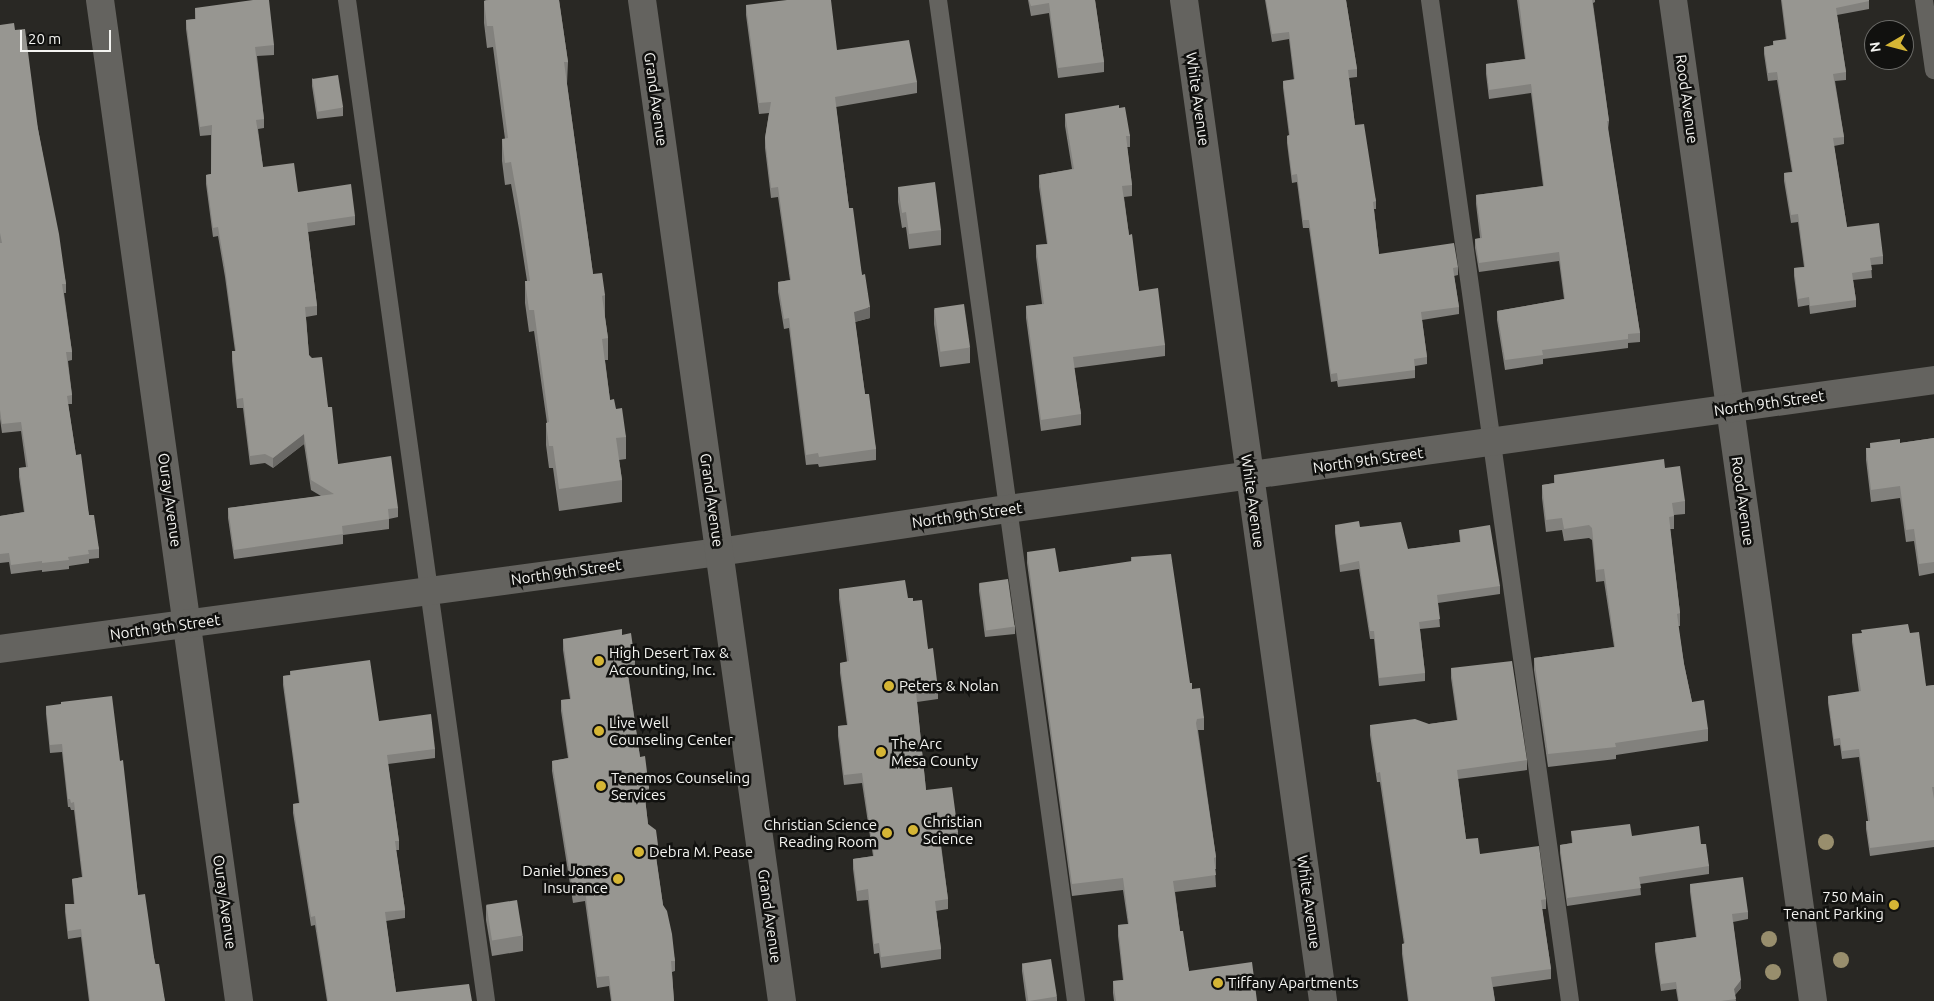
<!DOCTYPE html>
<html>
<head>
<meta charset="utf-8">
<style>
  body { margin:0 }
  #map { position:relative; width:1934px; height:1001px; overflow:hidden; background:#292824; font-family:Ubuntu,sans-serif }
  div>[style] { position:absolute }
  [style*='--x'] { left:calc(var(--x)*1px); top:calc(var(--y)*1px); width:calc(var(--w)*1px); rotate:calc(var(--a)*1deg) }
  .lane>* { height:18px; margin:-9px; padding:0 9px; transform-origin:9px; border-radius:9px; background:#64635f }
  .street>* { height:28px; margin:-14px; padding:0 14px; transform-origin:14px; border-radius:14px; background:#64635f }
  .secondary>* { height:28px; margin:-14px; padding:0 14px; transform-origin:14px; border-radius:14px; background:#64635f }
  .trees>* { width:16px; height:16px; margin:-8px; border-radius:50%; background:#988e6d }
  .wall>* { inset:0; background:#82817d }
  .shaded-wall>* { inset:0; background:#6a6966 }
  .building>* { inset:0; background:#979691; transform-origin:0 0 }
  .dots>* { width:14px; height:14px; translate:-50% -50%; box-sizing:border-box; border:2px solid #11110f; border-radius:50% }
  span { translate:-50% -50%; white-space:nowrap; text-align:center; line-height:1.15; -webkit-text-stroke:5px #11110f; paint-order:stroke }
  .street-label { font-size:15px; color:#f4f4f1 }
  .poi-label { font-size:15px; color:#f4f4f1 }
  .left { translate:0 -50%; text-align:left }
  .right { translate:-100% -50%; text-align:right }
  .north { position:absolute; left:1864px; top:20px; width:50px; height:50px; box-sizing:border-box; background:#11110f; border:1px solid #6c6c69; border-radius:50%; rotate:262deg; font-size:14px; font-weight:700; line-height:20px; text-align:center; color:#f4f4f1 }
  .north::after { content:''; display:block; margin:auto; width:18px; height:22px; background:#d5b535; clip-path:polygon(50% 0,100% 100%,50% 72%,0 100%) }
  .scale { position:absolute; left:20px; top:30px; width:91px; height:22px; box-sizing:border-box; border:2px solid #f4f4f1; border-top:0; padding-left:6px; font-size:15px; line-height:18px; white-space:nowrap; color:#f4f4f1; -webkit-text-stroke:4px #11110f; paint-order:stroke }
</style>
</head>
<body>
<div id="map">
  <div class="lane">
    <div style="--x:347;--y:0;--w:1011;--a:82.09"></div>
    <div style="--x:938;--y:0;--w:1010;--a:82.15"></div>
    <div style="--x:1430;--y:0;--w:1011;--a:82.04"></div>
    <div style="--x:1924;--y:0;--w:71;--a:81.9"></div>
  </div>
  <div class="street">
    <div style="--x:100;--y:0;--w:1011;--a:82.09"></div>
    <div style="--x:1184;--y:0;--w:1011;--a:82.09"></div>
    <div style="--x:1673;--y:0;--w:1011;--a:82.04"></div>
    <div style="--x:0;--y:649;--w:726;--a:-7.68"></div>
    <div style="--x:719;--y:552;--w:292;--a:-8.5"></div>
    <div style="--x:1008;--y:509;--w:935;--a:-7.93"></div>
  </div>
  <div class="secondary">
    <div style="--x:642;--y:0;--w:1011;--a:82.04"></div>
  </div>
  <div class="trees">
    <div style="left:1826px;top:842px"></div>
    <div style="left:1769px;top:939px"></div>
    <div style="left:1841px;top:960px"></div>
    <div style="left:1773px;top:972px"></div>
  </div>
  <div class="wall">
    <div style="clip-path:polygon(486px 0,559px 0,568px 62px,567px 84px,593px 274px,605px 295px,605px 317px,608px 338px,608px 360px,605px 360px,610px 400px,616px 409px,626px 437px,626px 459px,619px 460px,622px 480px,622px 502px,559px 511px,553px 468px,549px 468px,546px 445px,546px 423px,547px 423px,534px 331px,529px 332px,525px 303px,525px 281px,527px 281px,519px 229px,511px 184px,505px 185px,502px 161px,502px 139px,505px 139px,493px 47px,487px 48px,484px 23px,484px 1px)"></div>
    <div style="clip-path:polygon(1028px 0,1095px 0,1104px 62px,1104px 72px,1058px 78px,1049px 13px,1031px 16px)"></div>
    <div style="clip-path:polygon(1265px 0,1346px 0,1357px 69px,1357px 77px,1349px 78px,1355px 125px,1376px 201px,1376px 209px,1374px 209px,1379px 254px,1458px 267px,1458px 275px,1454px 276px,1459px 307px,1459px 314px,1422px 320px,1427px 357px,1427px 364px,1415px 366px,1415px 378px,1338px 387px,1337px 381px,1331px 382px,1309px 228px,1303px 228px,1297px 182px,1292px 183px,1287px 143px,1287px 136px,1289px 135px,1283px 88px,1283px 81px,1294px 80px,1289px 39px,1272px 42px)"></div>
    <div style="clip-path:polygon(1517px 0,1595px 0,1595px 2px,1593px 3px,1609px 121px,1608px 130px,1640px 333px,1640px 342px,1628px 343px,1628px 348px,1543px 359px,1543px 364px,1505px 370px,1497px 320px,1497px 311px,1564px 299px,1559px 261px,1479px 272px,1475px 248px,1475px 239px,1480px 238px,1476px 204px,1476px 195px,1543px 186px,1531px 93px,1489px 99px,1486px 74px,1486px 64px,1525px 59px)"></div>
    <div style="clip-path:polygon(1781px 0,1869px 0,1869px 9px,1837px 15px,1846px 72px,1846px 80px,1835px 81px,1844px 137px,1844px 144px,1834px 146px,1847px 227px,1883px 256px,1883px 264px,1871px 265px,1872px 278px,1853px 280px,1856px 300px,1856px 307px,1810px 314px,1809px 305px,1798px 307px,1794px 276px,1794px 268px,1804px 267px,1798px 222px,1791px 223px,1784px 181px,1784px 173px,1792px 172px,1777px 80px,1768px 81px,1764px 54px,1764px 47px,1773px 45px,1773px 41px,1786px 40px)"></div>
    <div style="clip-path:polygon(746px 5px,837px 50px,917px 82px,917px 93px,836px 107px,849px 208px,870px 318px,855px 322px,865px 394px,876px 449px,876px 460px,819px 467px,818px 464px,806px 465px,789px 328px,784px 329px,778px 292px,778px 282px,790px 280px,778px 197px,771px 198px,765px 148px,765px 138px,769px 113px,759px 114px,746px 15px)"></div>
    <div style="clip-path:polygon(195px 8px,274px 45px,274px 55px,257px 56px,264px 119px,264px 128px,258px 129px,263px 167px,298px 192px,355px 216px,355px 225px,308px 232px,317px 306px,317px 315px,306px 317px,309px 355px,328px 407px,338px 464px,398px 508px,398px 517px,389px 519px,389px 529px,343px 535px,343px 544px,234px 559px,228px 518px,228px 508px,321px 496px,311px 490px,304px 444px,273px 468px,265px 463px,250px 465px,243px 408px,237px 408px,232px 361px,232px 351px,235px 351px,225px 277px,218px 236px,213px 237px,206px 184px,206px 175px,211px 174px,211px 135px,200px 136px,186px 29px,186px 20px,195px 19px)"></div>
    <div style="clip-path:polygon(0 25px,15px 30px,38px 129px,66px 284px,66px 293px,64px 293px,72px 352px,72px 360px,68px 361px,72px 395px,72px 404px,68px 404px,76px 455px,89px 515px,99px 549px,99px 558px,89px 559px,89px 563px,69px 566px,69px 569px,42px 572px,42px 570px,11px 574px,9px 562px,0 563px,0 516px,24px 512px,19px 477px,19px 468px,26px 467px,21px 431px,2px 433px,0 419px)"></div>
    <div style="clip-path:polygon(312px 78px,343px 108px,343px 116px,317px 119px,312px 86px)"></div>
    <div style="clip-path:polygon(1119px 108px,1130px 136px,1130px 147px,1127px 147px,1132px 185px,1132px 196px,1124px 197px,1129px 235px,1139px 291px,1165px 345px,1165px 356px,1074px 368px,1081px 414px,1081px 425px,1041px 431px,1026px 318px,1026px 306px,1042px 304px,1036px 257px,1036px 245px,1047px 244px,1039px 187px,1039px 175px,1072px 169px,1065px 126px,1065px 114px)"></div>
    <div style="clip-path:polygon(898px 187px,941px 230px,941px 245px,909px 249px,906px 227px,902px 228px,898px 202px)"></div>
    <div style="clip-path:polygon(934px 309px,970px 348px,970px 363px,940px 367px,934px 324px)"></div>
    <div style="clip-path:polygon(1934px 438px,1934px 573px,1919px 576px,1914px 541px,1906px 542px,1900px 498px,1871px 502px,1866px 460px,1866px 448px,1870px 448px,1870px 443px,1900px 443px)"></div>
    <div style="clip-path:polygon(1665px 468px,1685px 501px,1685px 514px,1674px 515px,1674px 529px,1670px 529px,1680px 613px,1680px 626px,1678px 626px,1684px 664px,1692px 702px,1708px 729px,1708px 741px,1616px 755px,1616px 759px,1548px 767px,1534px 670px,1534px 658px,1614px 647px,1604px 581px,1596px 582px,1592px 540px,1589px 538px,1564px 541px,1562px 530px,1546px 532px,1542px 498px,1542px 485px,1554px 483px,1554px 475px)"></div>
    <div style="clip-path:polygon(1335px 525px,1360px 527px,1408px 549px,1460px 542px,1459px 530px,1500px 586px,1500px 594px,1438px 603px,1440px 627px,1420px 629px,1425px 673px,1425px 681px,1379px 686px,1374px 639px,1370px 639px,1359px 569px,1340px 572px,1335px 533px)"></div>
    <div style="clip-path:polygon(1027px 552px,1059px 572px,1131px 562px,1131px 557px,1192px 689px,1204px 718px,1204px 730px,1198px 730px,1216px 857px,1216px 869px,1215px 869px,1216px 887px,1175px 892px,1180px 931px,1189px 971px,1257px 1001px,1114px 1001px,1113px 993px,1113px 981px,1123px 980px,1118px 936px,1118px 925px,1128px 924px,1123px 890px,1072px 896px,1027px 563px)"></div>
    <div style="clip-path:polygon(979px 583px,1015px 626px,1015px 634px,985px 637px,979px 591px)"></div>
    <div style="clip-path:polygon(839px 589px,908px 598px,913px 601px,928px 649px,938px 689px,938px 699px,917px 702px,926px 790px,958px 832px,958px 842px,941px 844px,948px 899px,948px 909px,936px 911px,941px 949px,941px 959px,881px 968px,879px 953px,874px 954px,868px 900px,857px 901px,853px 869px,853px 859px,873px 856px,862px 783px,844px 785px,838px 736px,838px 726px,847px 725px,840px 673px,840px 663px,847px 662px,839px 599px)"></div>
    <div style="clip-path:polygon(1910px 633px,1926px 686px,1934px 685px,1934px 847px,1870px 856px,1866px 829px,1866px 821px,1868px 821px,1859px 757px,1842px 759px,1840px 745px,1834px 746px,1828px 703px,1828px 696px,1859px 692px,1852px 642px,1852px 634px)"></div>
    <div style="clip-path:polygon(622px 635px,635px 662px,635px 672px,628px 673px,640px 757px,649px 788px,649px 799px,645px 799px,648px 824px,658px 855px,656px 858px,663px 905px,675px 961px,675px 971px,672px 972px,674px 1001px,611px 1001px,609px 986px,597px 988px,585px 901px,573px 903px,552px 771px,552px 761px,568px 758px,561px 711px,561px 700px,570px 699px,563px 650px,563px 639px)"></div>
    <div style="clip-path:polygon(1451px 668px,1527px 760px,1527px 770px,1458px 779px,1466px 839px,1480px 854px,1546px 899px,1546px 909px,1542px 909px,1551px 969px,1551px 979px,1493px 987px,1495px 1001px,1408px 1001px,1402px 954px,1402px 944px,1404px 944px,1380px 782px,1377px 782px,1370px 735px,1370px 725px,1429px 724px,1457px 720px,1451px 678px)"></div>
    <div style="clip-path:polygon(290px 671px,379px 721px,435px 749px,435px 758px,388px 764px,399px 841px,399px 850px,396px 850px,405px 910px,405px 918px,386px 921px,396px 992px,472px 1001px,327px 1001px,315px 925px,311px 926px,293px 813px,293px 804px,299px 803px,283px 685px,283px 676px,290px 675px)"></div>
    <div style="clip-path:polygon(46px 706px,120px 761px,138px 895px,165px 1001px,89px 1001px,81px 937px,68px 939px,65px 912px,65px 904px,74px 904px,72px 879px,82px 877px,74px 810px,71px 810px,70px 807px,68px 807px,62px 752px,50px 753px,46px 714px)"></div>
    <div style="clip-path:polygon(1571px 831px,1632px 836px,1701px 844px,1709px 866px,1709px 874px,1640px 884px,1641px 895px,1567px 906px,1560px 853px,1560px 845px,1572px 843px)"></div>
    <div style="clip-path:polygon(1690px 884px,1748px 912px,1748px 919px,1733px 922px,1741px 988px,1735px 995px,1736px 1001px,1678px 1001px,1676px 989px,1661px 991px,1655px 951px,1655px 943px,1696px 937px,1690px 892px)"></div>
    <div style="clip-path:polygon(486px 905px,523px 936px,523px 951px,492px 956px,486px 920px)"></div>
    <div style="clip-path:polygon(1022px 963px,1057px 997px,1057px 1001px,1026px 1001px,1022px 971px)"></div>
  </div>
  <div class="shaded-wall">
    <div style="clip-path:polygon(870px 307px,870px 318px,854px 322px,854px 312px)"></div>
    <div style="clip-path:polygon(304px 434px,304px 444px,273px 468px,273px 458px)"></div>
    <div style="clip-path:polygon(658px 845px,658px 855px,655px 859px,655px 849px)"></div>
    <div style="clip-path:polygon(1741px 980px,1741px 988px,1734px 996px,1734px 989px)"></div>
  </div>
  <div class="building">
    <div style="clip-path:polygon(253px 0,269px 0,274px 45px,255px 47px,264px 119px,256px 120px,263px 167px,294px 163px,298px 192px,351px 184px,355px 216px,307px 223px,317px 306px,305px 307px,309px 355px,312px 358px,322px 357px,328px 407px,332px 407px,338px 464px,391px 456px,398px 508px,388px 509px,389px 519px,342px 526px,343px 534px,234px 550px,228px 508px,334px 494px,311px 480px,304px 434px,273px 458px,265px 454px,250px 456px,243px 398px,237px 399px,232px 351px,236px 351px,225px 268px,218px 227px,213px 228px,206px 175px,211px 174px,212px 125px,200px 127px,186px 20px,196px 19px,195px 8px)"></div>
    <div style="clip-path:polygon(489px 0,559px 0,568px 62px,564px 62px,593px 274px,602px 273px,605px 295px,602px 296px,608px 338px,602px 339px,610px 400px,614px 399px,616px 409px,622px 408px,626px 437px,616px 438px,622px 480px,559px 489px,553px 446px,549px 446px,546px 423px,549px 422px,534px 310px,529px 310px,525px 281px,530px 281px,519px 207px,511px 162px,505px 163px,502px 139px,508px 138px,493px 26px,487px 26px,484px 1px)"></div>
    <div style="clip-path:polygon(787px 0,831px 0,837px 50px,909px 40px,917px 82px,835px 97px,849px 208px,853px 208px,862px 275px,865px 274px,870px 307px,854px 312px,865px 394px,869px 394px,876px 449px,819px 457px,818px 453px,806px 455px,789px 318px,784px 319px,778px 282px,791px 280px,778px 187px,771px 188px,765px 138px,771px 102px,759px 103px,746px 5px)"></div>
    <div style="clip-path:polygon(1029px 0,1095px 0,1104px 62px,1058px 68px,1049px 3px,1031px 6px)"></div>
    <div style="clip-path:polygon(1266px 0,1346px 0,1357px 69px,1348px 70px,1355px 125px,1364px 124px,1376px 201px,1373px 202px,1379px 254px,1454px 243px,1458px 267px,1453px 268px,1459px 307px,1421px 312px,1427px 357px,1414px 359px,1415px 370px,1338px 380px,1337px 373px,1331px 374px,1309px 220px,1303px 220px,1297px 174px,1292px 175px,1287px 136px,1290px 135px,1283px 81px,1295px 79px,1289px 32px,1272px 34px)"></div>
    <div style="clip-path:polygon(1519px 0,1592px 0,1609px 121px,1607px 121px,1640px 333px,1628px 334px,1628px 339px,1542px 350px,1543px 355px,1505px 360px,1497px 311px,1565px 299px,1559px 252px,1479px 263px,1475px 239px,1482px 238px,1476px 195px,1544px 186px,1531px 84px,1489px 90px,1486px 64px,1526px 59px)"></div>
    <div style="clip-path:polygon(1782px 0,1869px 0,1869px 1px,1836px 8px,1846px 72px,1833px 74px,1844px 137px,1833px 138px,1847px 227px,1879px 223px,1883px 256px,1870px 258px,1872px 270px,1852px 273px,1856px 300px,1810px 306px,1809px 297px,1798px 299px,1794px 268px,1805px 267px,1798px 214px,1791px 215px,1784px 173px,1793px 172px,1777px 72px,1768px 73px,1764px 47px,1774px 45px,1773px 41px,1787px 39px)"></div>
    <div style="clip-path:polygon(14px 23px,15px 30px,25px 29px,38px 129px,59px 234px,66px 284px,62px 284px,72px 352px,66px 352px,72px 395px,67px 396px,76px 455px,81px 454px,89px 515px,94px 515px,99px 549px,88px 550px,89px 554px,68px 557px,69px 560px,42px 563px,42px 561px,11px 565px,9px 553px,0 554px,0 516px,25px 512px,19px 468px,28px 467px,21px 422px,2px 424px,0 410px,0 243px,2px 243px,0 233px,0 25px)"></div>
    <div style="left:338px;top:75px;width:33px;height:26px;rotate:81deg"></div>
    <div style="clip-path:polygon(1119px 105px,1119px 108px,1125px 107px,1130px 136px,1126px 136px,1132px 185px,1122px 186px,1129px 235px,1132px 234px,1139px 291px,1158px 288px,1165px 345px,1073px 357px,1081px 414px,1041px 420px,1026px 306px,1044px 304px,1036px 245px,1048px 244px,1039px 175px,1074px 169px,1065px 114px)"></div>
    <div style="clip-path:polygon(935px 182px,941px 230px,909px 234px,906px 212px,902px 213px,898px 187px)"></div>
    <div style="left:964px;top:304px;width:44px;height:30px;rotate:82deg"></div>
    <div style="clip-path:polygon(1934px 438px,1934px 562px,1919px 564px,1914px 529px,1906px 530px,1900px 486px,1871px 490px,1866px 448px,1871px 448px,1870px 443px,1900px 439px,1900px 443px)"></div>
    <div style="clip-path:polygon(1664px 459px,1665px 468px,1680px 466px,1685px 501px,1672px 503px,1674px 516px,1669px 517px,1680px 613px,1677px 614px,1684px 664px,1692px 702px,1704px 700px,1708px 729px,1615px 743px,1616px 747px,1548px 754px,1534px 658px,1615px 647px,1604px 569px,1596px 570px,1592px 528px,1589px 525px,1564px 529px,1562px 518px,1546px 520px,1542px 485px,1555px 483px,1554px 475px)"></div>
    <div style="clip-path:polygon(1359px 521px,1360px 527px,1401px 522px,1408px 549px,1461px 542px,1459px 530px,1490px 525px,1500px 586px,1437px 595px,1440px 619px,1419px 622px,1425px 673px,1379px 678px,1374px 631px,1370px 631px,1359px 561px,1340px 565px,1335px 525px)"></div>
    <div style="clip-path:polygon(1055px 548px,1059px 572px,1132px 561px,1131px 557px,1171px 554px,1190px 683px,1192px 683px,1192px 689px,1200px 688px,1204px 718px,1197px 719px,1196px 723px,1216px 857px,1214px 858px,1216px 875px,1173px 881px,1180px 931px,1183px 931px,1189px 971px,1252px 962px,1257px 1001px,1116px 1001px,1113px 981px,1124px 980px,1118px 925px,1129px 924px,1123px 878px,1072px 884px,1027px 552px)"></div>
    <div style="left:1008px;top:579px;width:48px;height:29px;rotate:82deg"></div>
    <div style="clip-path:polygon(905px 580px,908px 598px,913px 598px,913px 601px,922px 600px,928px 649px,933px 648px,938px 689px,916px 692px,926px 790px,952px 787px,958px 832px,939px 834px,948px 899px,935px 901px,941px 949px,881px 957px,879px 943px,874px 944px,868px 889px,857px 891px,853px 859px,874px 856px,862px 773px,844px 775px,838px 726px,848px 725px,840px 663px,849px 661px,839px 589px)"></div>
    <div style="clip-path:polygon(1908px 624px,1910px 633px,1919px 632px,1926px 686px,1934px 685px,1934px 787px,1932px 787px,1934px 799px,1934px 840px,1870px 848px,1866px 821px,1870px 821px,1859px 749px,1842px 751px,1840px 738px,1834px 739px,1828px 696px,1861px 691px,1852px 634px,1862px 633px,1861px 630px)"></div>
    <div style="clip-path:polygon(622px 629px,622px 635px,631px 633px,635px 662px,626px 663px,640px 757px,645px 756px,649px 788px,644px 789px,648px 824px,656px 830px,658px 845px,655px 849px,663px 905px,667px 911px,672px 934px,675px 961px,671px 961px,674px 1001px,612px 1001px,609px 976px,597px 977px,585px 890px,573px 892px,552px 761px,569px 758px,561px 700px,571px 699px,563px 639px)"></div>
    <div style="clip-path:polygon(370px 660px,379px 721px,431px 714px,435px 749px,387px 755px,399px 841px,395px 841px,405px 910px,385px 912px,396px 992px,469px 984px,472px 1001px,328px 1001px,315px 916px,311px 917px,293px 804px,300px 803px,283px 676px,291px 675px,290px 671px)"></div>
    <div style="clip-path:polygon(1512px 661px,1527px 760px,1457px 770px,1466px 839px,1478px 838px,1480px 854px,1539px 846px,1546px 899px,1541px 900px,1551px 969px,1491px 977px,1495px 1001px,1409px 1001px,1402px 944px,1405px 943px,1380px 772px,1377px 773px,1370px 725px,1415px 719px,1429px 724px,1458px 720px,1451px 668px)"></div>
    <div style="clip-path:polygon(112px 696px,120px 761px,123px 760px,138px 895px,145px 894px,155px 964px,159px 964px,161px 976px,165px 1001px,90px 1001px,81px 929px,68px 931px,65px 904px,75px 904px,72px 879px,83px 877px,74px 802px,71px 803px,70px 799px,68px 799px,62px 744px,50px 745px,46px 706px,61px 704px,61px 702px)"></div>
    <div style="clip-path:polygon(1630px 824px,1632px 836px,1699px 826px,1701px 844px,1706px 844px,1709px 866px,1639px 877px,1641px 888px,1567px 898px,1560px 845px,1573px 843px,1571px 831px)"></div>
    <div style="clip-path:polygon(1743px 877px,1748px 912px,1732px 914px,1741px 980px,1734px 989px,1736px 999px,1721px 1001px,1679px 1001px,1676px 982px,1661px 984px,1655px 943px,1697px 937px,1690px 884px)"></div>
    <div style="left:517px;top:900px;width:36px;height:31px;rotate:81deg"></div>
    <div style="left:1051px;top:959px;width:38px;height:29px;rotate:81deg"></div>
  </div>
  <div class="dots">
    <div style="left:599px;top:661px;background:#d5b535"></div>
    <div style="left:889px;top:686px;background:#d5b535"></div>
    <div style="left:599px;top:731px;background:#d5b535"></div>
    <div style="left:881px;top:752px;background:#d5b535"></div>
    <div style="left:601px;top:786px;background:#d5b535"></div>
    <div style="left:913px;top:830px;background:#d5b535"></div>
    <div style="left:887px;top:833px;background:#d5b535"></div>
    <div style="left:639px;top:852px;background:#d5b535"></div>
    <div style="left:618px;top:879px;background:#d5b535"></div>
    <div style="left:1894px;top:905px;background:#d5b535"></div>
    <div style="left:1218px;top:983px;background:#d5b535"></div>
  </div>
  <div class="street-label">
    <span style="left:656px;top:99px;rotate:82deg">Grand Avenue</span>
    <span style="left:1198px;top:99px;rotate:82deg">White Avenue</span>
    <span style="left:1687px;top:99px;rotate:82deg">Rood Avenue</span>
    <span style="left:1769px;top:403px;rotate:-8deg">North 9th Street</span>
    <span style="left:1368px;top:460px;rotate:-8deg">North 9th Street</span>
    <span style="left:170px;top:500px;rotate:82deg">Ouray Avenue</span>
    <span style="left:712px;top:500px;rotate:82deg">Grand Avenue</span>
    <span style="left:1253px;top:501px;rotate:82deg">White Avenue</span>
    <span style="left:1743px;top:501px;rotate:82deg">Rood Avenue</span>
    <span style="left:967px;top:515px;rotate:-8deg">North 9th Street</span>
    <span style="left:566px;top:572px;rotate:-8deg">North 9th Street</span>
    <span style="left:165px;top:627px;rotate:-8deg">North 9th Street</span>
    <span style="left:225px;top:902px;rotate:82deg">Ouray Avenue</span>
    <span style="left:1309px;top:902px;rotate:82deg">White Avenue</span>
    <span style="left:770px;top:916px;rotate:82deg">Grand Avenue</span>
  </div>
  <div class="poi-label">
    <span class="left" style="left:609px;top:661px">High Desert Tax &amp;<br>Accounting, Inc.</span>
    <span class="left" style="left:899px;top:686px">Peters &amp; Nolan</span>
    <span class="left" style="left:609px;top:731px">Live Well<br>Counseling Center</span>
    <span class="left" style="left:891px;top:752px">The Arc<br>Mesa County</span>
    <span class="left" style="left:611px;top:786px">Tenemos Counseling<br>Services</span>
    <span class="left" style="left:923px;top:830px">Christian<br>Science</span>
    <span class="right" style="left:877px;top:833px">Christian Science<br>Reading Room</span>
    <span class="left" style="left:649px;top:852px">Debra M. Pease</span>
    <span class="right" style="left:608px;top:879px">Daniel Jones<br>Insurance</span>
    <span class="right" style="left:1884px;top:905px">750 Main<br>Tenant Parking</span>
    <span class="left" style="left:1228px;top:983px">Tiffany Apartments</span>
  </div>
  <div class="north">N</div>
  <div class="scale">20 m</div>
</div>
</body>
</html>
